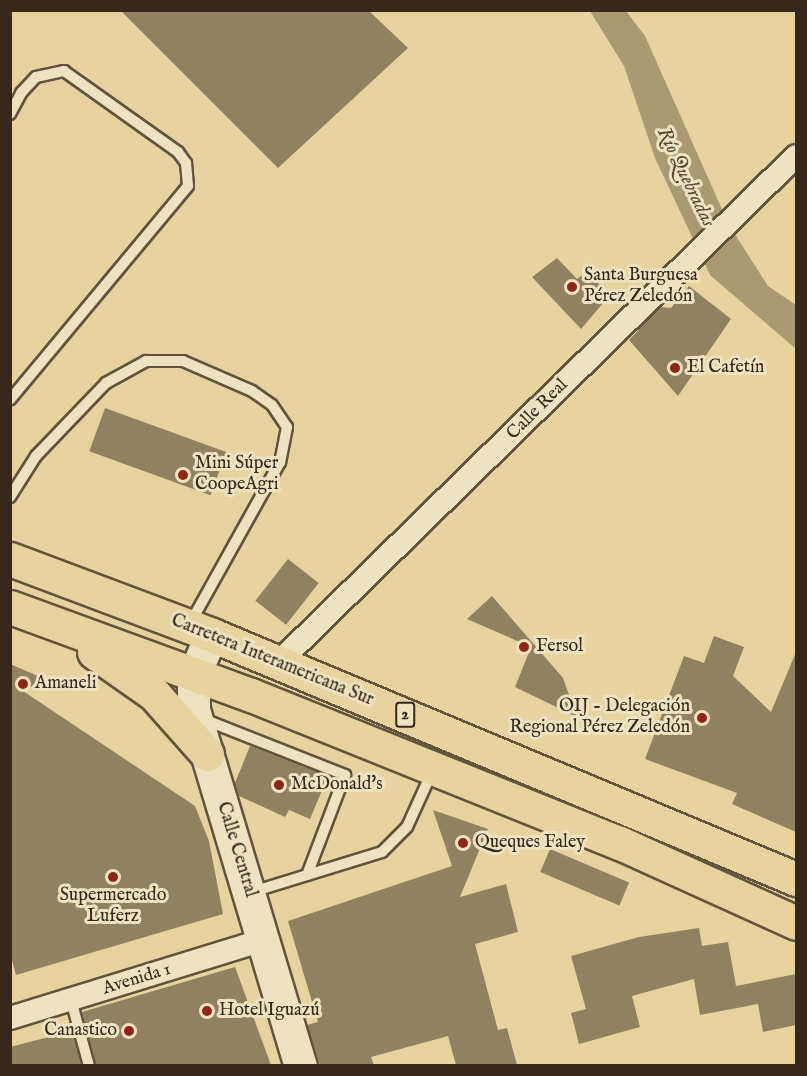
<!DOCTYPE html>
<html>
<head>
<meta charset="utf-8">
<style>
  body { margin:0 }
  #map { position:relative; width:807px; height:1076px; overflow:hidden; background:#e7d2a0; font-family:"IM FELL English",serif }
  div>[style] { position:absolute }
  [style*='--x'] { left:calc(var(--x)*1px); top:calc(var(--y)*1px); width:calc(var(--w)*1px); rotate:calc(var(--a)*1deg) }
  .water>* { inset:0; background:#ab9973 }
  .building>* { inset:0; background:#928161; transform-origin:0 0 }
  .roads { filter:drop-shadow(2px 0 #62533d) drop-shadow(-2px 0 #62533d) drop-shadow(0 2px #62533d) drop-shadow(0 -2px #62533d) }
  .lane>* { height:10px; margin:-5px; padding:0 5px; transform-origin:5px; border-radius:5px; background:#efe2c1 }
  .street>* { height:22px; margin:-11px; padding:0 11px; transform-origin:11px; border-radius:11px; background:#efe2c1 }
  .secondary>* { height:32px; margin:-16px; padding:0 16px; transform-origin:16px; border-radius:16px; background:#efe2c1 }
  .highway>* { height:33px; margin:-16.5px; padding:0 16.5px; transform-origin:16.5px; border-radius:16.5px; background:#e7d2a0 }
  .dots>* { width:16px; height:16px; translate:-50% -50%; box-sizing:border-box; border:3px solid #efe2c1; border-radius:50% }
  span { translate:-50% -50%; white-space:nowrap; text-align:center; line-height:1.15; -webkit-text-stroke:6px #efe2c1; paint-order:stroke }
  .shield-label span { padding:2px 4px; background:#efe2c1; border:2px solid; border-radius:4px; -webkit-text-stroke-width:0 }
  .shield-label { font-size:16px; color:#36291c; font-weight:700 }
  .poi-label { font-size:18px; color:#36291c }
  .left { translate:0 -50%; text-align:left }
  .right { translate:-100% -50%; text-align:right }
  .street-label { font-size:18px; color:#36291c }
  .water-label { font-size:20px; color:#594b36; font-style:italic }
  .frame { position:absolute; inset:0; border:12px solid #36291c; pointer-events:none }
</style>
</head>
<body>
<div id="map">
  <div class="water">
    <div style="clip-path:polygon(590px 11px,626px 11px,645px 36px,729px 225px,768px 286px,796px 305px,796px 349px,710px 275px,655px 158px,624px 66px)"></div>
  </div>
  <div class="building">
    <div style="clip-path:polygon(120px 10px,368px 10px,408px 48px,278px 168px)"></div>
    <div style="clip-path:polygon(557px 258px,577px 279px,587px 272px,610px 295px,581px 329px,532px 277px)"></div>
    <div style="clip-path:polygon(689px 286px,731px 319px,678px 396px,629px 340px,661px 307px,671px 308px)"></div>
    <div style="left:105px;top:408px;width:129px;height:46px;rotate:20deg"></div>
    <div style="left:288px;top:559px;width:39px;height:53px;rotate:38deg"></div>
    <div style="clip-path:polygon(492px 596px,563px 678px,577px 717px,515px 687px,531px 647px,467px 619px)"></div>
    <div style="clip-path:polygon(714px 636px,744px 647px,733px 676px,771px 712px,796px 652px,796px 832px,732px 804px,737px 793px,645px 759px,684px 656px,704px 663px)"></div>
    <div style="clip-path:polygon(10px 664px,45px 679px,23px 691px,195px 806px,209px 841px,223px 914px,16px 975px,10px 953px)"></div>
    <div style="clip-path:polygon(250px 746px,328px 776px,310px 819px,289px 810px,285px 817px,239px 796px,235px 783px)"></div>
    <div style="clip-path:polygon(433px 810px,488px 829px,460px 897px,506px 884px,518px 932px,475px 944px,498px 1030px,507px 1028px,517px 1065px,456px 1065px,448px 1036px,371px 1057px,374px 1065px,320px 1065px,307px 1025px,318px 1022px,288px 921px,452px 866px)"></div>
    <div style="left:550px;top:849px;width:86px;height:25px;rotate:23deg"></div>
    <div style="clip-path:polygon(699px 928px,702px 946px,728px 942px,736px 986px,796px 974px,796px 1025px,763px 1032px,758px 1004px,700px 1015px,694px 979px,632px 996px,640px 1027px,579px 1044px,571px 1013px,586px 1009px,571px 956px,639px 937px)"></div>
    <div style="clip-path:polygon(235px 967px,271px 1065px,96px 1065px,82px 1012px)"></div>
    <div style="clip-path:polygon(72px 1031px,81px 1065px,10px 1065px,10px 1047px)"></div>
  </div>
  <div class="roads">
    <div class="lane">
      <div style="--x:10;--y:114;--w:24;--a:-62"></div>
      <div style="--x:21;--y:93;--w:22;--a:-47"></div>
      <div style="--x:36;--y:77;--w:29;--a:-12"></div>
      <div style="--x:64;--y:71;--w:140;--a:35.4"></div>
      <div style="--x:178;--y:152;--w:14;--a:54"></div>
      <div style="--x:186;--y:163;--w:23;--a:85"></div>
      <div style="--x:188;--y:186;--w:278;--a:129.8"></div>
      <div style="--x:10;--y:497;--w:49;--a:-57.6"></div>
      <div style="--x:36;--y:456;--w:101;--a:-46.2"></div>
      <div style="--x:106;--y:383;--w:46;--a:-28.8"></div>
      <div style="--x:146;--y:361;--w:37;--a:0"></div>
      <div style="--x:183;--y:361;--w:75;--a:23.5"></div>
      <div style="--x:252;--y:391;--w:24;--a:35"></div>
      <div style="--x:272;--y:405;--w:27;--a:56"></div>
      <div style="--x:287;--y:427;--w:36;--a:101"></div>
      <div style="--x:280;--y:462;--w:185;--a:119.1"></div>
      <div style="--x:203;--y:719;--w:153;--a:21.5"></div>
      <div style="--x:345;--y:775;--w:107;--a:110.8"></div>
      <div style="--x:252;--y:892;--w:136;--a:-17.1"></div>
      <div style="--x:382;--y:852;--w:35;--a:-45"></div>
      <div style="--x:407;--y:827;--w:63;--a:-65.5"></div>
      <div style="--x:71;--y:1000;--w:68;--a:74.7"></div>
    </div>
    <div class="street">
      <div style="--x:279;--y:662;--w:723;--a:-44.38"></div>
      <div style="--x:10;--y:1018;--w:265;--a:-17.1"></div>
    </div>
    <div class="secondary">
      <div style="--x:212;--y:635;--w:45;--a:113.7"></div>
      <div style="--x:194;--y:676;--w:34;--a:90"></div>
      <div style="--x:194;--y:710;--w:372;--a:73.3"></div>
    </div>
    <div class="highway">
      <div style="--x:10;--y:559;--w:216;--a:20.6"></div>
      <div style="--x:212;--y:635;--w:633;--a:22.68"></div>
      <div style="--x:10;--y:607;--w:257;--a:20.1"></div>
      <div style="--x:251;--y:695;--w:398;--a:21.9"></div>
      <div style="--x:620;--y:843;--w:193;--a:24.4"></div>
      <div style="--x:94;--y:652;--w:73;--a:35"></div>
      <div style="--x:154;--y:694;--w:80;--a:48.5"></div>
    </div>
  </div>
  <div class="dots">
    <div style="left:572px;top:287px;background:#8f2418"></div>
    <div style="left:675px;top:368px;background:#8f2418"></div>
    <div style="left:183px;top:475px;background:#8f2418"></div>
    <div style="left:524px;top:647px;background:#8f2418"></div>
    <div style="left:23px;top:684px;background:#8f2418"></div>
    <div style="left:702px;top:718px;background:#8f2418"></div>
    <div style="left:279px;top:785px;background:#8f2418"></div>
    <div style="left:463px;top:843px;background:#8f2418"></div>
    <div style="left:113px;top:877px;background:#8f2418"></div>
    <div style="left:207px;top:1011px;background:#8f2418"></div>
    <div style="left:129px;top:1031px;background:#8f2418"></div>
  </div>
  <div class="shield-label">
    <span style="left:405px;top:715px">2</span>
  </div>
  <div class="poi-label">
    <span class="left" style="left:584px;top:287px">Santa Burguesa<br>Pérez Zeledón</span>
    <span class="left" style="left:687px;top:368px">El Cafetín</span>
    <span class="left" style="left:195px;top:475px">Mini Súper<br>CoopeAgri</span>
    <span class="left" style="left:536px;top:647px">Fersol</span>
    <span class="left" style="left:35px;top:684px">Amaneli</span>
    <span class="right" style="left:690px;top:718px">OIJ - Delegación<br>Regional Pérez Zeledón</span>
    <span class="left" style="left:291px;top:785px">McDonald's</span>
    <span class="left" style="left:475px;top:843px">Queques Faley</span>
    <span style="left:113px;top:907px">Supermercado<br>Luferz</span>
    <span class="left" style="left:219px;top:1011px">Hotel Iguazú</span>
    <span class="right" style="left:117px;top:1031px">Canastico</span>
  </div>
  <div class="street-label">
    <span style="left:538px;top:410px;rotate:-45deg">Calle Real</span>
    <span style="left:272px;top:661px;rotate:22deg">Carretera Interamericana Sur</span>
    <span style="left:236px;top:850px;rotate:73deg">Calle Central</span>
    <span style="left:137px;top:980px;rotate:-17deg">Avenida 1</span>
  </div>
  <div class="water-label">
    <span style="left:686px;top:177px;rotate:64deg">Río Quebradas</span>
  </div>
  <div class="frame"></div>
</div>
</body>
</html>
